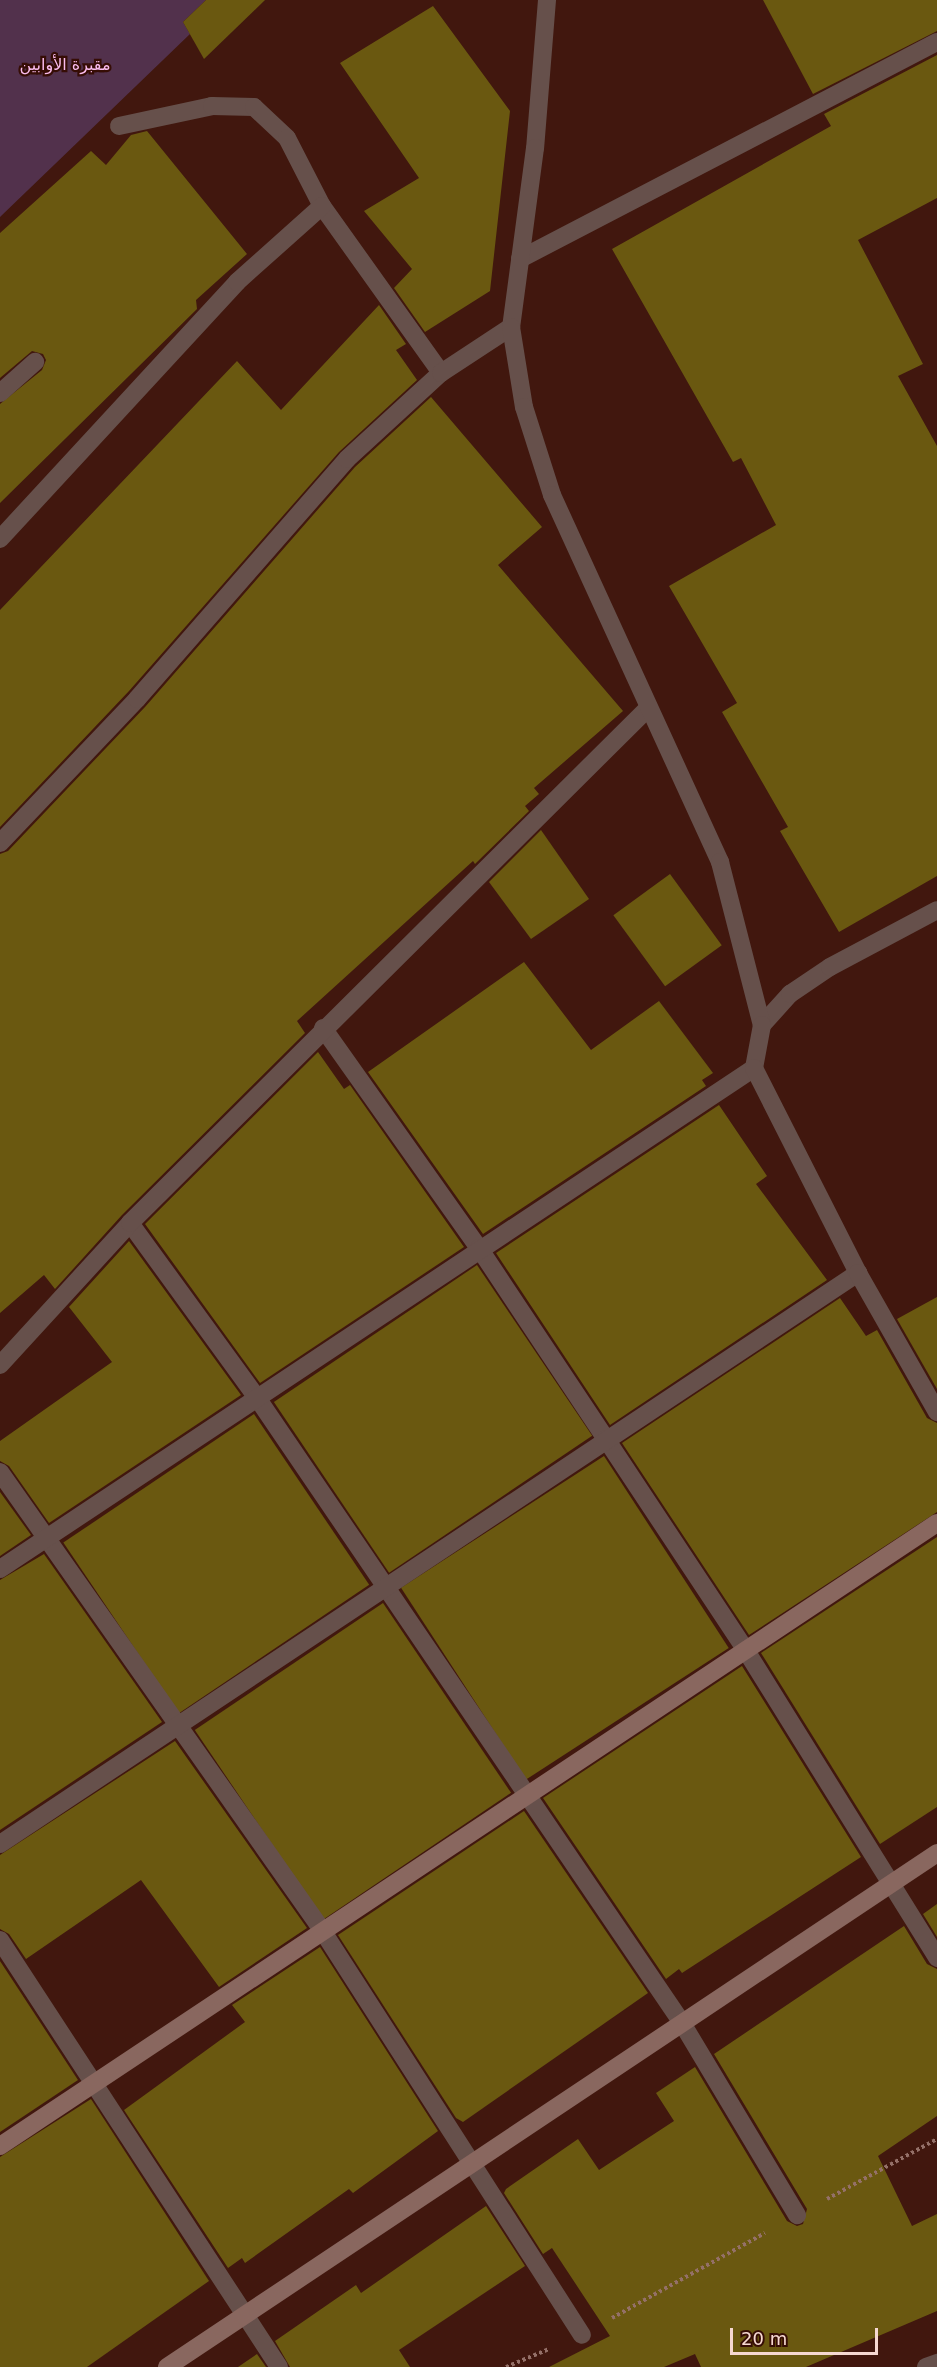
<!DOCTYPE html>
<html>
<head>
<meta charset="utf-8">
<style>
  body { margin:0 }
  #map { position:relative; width:937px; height:2367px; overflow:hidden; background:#41170e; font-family:"DejaVu Sans",Vazirmatn,sans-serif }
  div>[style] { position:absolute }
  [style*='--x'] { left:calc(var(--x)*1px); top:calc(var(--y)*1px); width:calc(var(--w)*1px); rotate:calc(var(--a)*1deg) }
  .green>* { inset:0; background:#52314c }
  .building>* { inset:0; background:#6a5810; transform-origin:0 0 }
  .path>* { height:4px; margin-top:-2px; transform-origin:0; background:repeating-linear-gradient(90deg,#947068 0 3px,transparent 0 6px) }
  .minor>* { height:18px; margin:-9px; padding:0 9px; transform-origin:9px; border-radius:9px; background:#66504b }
  .tertiary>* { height:18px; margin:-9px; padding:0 9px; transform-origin:9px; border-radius:9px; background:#66504b }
  .secondary>* { height:18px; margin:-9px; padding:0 9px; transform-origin:9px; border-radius:9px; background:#89675f }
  span { translate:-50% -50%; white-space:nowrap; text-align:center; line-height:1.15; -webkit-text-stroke:4.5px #360d05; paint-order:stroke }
  .park-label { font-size:16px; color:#fabcee }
  .scale { position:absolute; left:730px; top:2328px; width:148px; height:27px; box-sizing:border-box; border:3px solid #f6d8d1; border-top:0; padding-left:8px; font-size:18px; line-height:21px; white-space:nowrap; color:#f6d8d1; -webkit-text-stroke:4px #360d05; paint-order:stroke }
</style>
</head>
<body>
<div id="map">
  <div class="green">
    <div style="clip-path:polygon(0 0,206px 0,183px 22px,190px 34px,0 217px)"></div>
  </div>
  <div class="building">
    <div style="clip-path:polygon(206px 0,265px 0,204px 59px,183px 22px)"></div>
    <div style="clip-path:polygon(763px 0,937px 0,937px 31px,813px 94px)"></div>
    <div style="clip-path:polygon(433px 6px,510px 111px,490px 291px,425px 332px,394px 288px,412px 269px,364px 211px,419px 178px,340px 63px)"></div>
    <div style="clip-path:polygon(937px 55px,937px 198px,858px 240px,923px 364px,898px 376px,937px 446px,937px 876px,839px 932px,780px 831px,788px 827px,722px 712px,737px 703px,669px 586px,776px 525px,741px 458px,733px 462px,612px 249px,831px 126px,824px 114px)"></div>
    <div style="clip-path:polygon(147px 131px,247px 254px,196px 300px,197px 309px,0 503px,0 404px,42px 370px,46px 360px,43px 354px,32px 351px,0 378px,0 233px,91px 151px,106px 165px,131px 135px)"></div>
    <div style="clip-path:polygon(379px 305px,406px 344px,396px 350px,417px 380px,339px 452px,129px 691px,0 827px,0 610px,237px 361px,281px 410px)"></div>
    <div style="clip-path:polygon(431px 397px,542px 527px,498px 565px,623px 711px,534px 788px,539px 794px,525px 806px,529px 811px,475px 864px,473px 861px,297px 1021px,305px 1033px,122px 1215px,55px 1289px,44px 1275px,0 1313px,0 854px,8px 851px,145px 707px,355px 467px)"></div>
    <div style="clip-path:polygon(541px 830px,589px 899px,531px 939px,489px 882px)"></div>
    <div style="left:670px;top:874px;width:88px;height:70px;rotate:54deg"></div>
    <div style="clip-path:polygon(524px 962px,591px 1050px,659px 1001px,713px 1073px,702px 1080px,706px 1086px,483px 1234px,368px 1072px)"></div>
    <div style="clip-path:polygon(318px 1052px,344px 1089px,350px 1085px,464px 1247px,260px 1383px,145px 1224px)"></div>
    <div style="clip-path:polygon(719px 1105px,767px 1176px,756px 1184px,827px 1280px,610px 1425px,496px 1253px)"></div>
    <div style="clip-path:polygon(129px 1241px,241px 1395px,49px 1523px,9px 1466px,0 1461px,0 1441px,112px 1362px,69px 1307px)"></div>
    <div style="left:477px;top:1265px;width:206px;height:245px;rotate:56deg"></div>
    <div style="clip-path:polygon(937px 1297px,937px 1389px,897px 1319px)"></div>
    <div style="clip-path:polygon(840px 1298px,866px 1336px,877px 1330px,927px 1418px,937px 1423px,937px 1512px,749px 1635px,622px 1443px)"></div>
    <div style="left:254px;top:1414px;width:206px;height:230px;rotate:56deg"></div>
    <div style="left:604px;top:1456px;width:229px;height:242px;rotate:57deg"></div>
    <div style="clip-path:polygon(0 1492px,31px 1535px,0 1556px)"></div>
    <div style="clip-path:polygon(937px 1537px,937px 1807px,880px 1844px,761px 1653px)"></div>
    <div style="clip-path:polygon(44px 1554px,162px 1722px,0 1830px,0 1580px)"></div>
    <div style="left:383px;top:1603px;width:229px;height:227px;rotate:56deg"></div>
    <div style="clip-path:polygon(742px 1666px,861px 1857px,682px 1973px,679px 1969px,666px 1979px,543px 1798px)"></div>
    <div style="clip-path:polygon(175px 1741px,307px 1928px,219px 1987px,141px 1880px,26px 1959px,9px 1934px,0 1929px,0 1855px)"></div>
    <div style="clip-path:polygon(524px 1811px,648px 1993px,463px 2122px,456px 2118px,338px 1935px)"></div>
    <div style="clip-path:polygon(937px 1904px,937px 1937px,923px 1914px)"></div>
    <div style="clip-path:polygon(904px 1926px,927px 1964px,937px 1969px,937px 2116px,878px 2156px,912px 2226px,937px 2214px,937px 2311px,806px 2367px,701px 2367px,695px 2354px,664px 2367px,549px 2367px,610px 2336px,552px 2248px,543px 2254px,504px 2193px,506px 2189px,578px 2139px,599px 2170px,674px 2121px,656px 2093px,695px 2067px,787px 2221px,797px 2226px,803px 2224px,807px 2209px,714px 2054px)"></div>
    <div style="clip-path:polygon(320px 1947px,438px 2131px,353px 2193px,349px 2189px,245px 2263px,242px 2258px,228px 2268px,124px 2110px,245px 2022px,232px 2005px)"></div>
    <div style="clip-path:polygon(0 1961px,78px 2080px,0 2132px)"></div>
    <div style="clip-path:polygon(91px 2099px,209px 2281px,87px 2367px,0 2367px,0 2157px)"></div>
    <div style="clip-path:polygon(486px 2206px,525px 2266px,399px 2350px,410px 2367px,290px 2367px,275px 2341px,356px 2285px,361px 2293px)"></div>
    <div style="clip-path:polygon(257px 2354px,266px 2367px,238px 2367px)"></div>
  </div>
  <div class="path">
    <div style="--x:827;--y:2199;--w:125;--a:-28.6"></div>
    <div style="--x:612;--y:2318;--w:175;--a:-29.1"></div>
    <div style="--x:506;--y:2367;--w:47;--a:-22.7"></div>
  </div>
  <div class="minor">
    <div style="--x:119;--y:126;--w:95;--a:-12.1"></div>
    <div style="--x:212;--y:106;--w:42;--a:1.4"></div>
    <div style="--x:254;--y:107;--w:45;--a:43.2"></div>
    <div style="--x:287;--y:138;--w:76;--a:62.8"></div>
    <div style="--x:322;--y:206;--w:205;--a:54.5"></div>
    <div style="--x:520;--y:259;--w:470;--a:-27.5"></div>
    <div style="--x:0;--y:393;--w:47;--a:-41.5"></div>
    <div style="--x:0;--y:539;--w:350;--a:-47.3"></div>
    <div style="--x:237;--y:282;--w:114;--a:-41.8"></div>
    <div style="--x:0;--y:843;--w:199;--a:-46.4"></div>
    <div style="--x:137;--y:699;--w:319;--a:-48.8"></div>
    <div style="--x:347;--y:459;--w:127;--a:-42.5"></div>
    <div style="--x:441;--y:373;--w:84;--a:-33.3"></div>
    <div style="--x:762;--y:1025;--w:42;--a:-47.9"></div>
    <div style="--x:790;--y:994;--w:48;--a:-34"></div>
    <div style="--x:830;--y:967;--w:121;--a:-28"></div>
    <div style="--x:323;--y:1028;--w:270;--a:54.7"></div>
    <div style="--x:479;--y:1248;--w:229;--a:56.4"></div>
    <div style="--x:606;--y:1439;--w:252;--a:56.5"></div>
    <div style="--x:745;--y:1649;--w:364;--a:58.1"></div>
    <div style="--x:130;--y:1223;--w:218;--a:54"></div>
    <div style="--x:258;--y:1399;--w:754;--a:55.8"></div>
    <div style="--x:682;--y:2023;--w:224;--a:59.1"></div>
    <div style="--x:0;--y:1365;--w:193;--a:-47.5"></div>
    <div style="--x:130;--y:1223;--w:729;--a:-44.83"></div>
    <div style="--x:0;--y:1472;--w:560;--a:54.89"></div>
    <div style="--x:322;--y:1930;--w:481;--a:57.3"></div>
    <div style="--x:0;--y:1569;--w:905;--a:-33.6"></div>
    <div style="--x:0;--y:1844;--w:1031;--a:-33.64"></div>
    <div style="--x:0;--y:1940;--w:510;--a:56.84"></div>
    <div style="--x:926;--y:2367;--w:12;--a:-20"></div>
  </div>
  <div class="tertiary">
    <div style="--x:547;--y:0;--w:148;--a:94.6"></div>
    <div style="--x:535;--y:148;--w:181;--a:97.6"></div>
    <div style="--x:511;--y:327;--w:81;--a:80.8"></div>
    <div style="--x:524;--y:407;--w:92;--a:72.3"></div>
    <div style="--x:552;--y:495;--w:404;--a:65.4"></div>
    <div style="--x:720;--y:862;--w:168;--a:75.6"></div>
    <div style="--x:762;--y:1025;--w:44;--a:100.5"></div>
    <div style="--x:754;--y:1068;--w:230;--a:63.1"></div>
    <div style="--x:858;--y:1273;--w:160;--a:60.4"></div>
  </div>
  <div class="secondary">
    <div style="--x:0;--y:2146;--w:1125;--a:-33.62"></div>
    <div style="--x:167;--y:2367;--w:926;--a:-33.72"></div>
  </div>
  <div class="park-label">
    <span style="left:65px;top:65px">مقبرة الأوابين</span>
  </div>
  <div class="scale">20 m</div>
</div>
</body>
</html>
